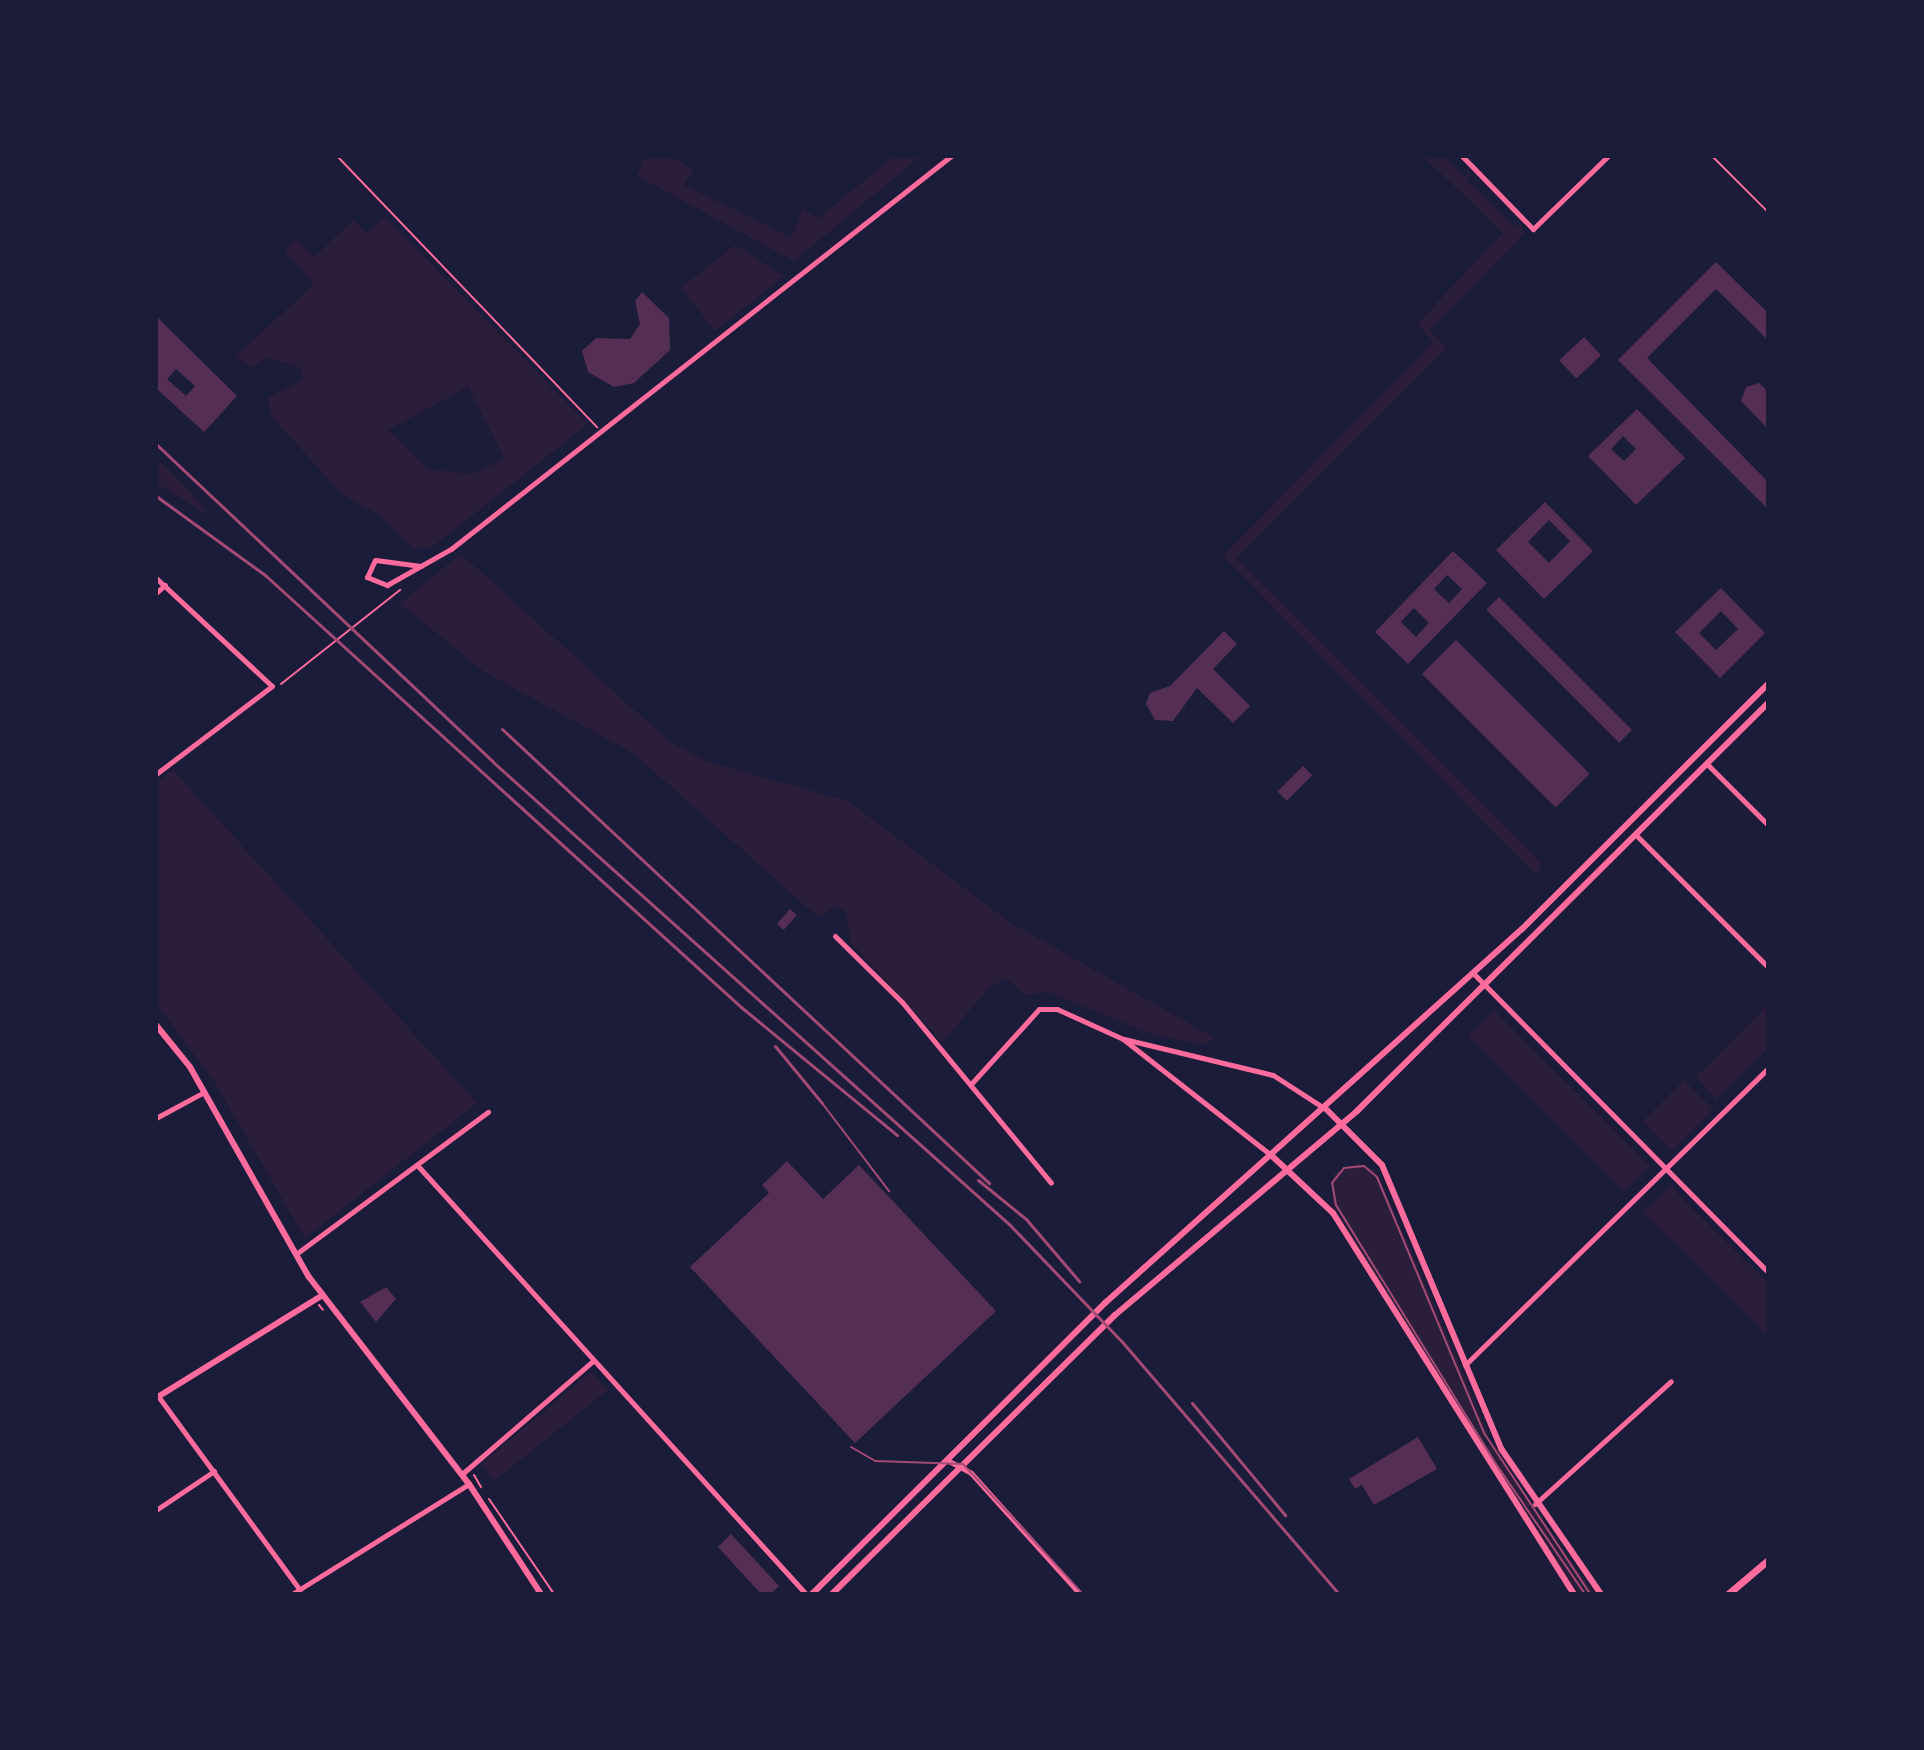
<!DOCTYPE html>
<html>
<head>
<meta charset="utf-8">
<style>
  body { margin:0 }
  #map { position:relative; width:1924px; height:1750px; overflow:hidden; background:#1b1b3a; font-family:"Titillium Web",sans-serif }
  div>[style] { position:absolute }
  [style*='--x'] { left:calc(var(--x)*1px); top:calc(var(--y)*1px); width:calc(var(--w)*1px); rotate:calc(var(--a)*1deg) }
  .green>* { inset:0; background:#2a1e3b; transform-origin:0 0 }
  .building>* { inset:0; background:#542f53; transform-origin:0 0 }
  .path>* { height:2px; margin:-1px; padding:0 1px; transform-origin:1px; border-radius:1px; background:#ff6b9d }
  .minor>* { height:5px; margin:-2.5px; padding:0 2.5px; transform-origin:2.5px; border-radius:2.5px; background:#ff6b9d }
  .tertiary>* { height:6px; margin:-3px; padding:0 3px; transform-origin:3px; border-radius:3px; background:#ff6b9d }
  .secondary>* { height:6px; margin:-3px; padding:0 3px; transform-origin:3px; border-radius:3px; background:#ff6b9d }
  .primary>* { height:7px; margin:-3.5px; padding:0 3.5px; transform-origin:3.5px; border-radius:3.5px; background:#ff6b9d }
  .tram>* { height:2px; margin:-1px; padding:0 1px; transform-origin:1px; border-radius:1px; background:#a44b75 }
  .rail>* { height:3px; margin:-1.5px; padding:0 1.5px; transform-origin:1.5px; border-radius:1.5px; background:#a44b75 }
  span { translate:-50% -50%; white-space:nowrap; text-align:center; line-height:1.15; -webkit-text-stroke:7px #1b1b3a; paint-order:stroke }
  .frame { position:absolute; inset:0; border:158px solid #1b1b3a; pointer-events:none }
</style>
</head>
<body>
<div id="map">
  <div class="green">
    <div style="clip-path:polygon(646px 156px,671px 156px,693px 170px,684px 185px,791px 237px,803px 209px,819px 218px,894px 156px,921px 156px,794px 261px,637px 176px)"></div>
    <div style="clip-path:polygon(1423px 156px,1443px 156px,1464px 177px,1470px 171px,1467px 180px,1515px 228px,1522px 224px,1524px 234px,1430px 330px,1447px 348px,1236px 558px,1541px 863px,1537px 876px,1223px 556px,1433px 342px,1417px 324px,1503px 233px)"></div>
    <div style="clip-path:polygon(evenodd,385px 217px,588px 424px,431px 548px,414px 549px,380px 515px,343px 495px,271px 416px,268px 397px,297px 384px,304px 377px,299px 367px,267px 358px,252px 367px,235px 357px,314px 284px,284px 251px,296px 239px,314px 257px,353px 220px,367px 233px,385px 217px,468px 387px,505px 459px,472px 474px,428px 469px,388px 430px,468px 387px)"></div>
    <div style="clip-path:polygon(735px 245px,784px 276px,715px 331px,681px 288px)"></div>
    <div style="clip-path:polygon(156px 458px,190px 491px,209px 516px,156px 483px)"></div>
    <div style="clip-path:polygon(461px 554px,671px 743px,708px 762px,848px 801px,1011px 923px,1215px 1038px,1206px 1045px,1154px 1035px,1048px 992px,1025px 995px,1007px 979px,991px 986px,942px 1042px,851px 943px,846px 911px,836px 906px,819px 918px,633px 753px,484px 672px,400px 603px)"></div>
    <div style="clip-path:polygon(173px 770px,477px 1103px,305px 1238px,214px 1081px,156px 1003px,156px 783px)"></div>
    <div style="clip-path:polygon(1768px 1004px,1768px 1049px,1716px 1099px,1696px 1077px)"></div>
    <div style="left:1494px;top:1010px;width:221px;height:37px;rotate:45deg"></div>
    <div style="left:1684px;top:1080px;width:41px;height:58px;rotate:45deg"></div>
    <div style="clip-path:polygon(1358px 1163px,1376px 1171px,1426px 1285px,1489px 1434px,1479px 1445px,1332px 1204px,1333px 1174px)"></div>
    <div style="clip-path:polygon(1670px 1186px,1768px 1283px,1768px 1336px,1643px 1212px)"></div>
    <div style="clip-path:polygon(591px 1372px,608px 1390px,494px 1481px,482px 1463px)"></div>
    <div style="clip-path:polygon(1493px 1442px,1531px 1507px,1595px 1594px,1580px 1594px,1551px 1555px,1484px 1448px)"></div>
  </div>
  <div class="building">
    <div style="clip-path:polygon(1716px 262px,1768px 313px,1768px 340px,1716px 289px,1647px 358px,1768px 482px,1768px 509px,1618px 360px)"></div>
    <div style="clip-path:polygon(642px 292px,669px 318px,670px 350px,634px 383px,614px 387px,588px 372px,582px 351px,596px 338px,630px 339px,640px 324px,635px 301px)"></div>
    <div style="clip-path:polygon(evenodd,156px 316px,237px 396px,204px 432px,156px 388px,156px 316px,176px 369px,195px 386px,186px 396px,167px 379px,176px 369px)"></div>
    <div style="left:1584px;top:337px;width:25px;height:34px;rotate:47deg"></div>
    <div style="clip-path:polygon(1759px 383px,1768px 392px,1768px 429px,1741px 401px,1746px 387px)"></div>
    <div style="clip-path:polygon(evenodd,1637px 409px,1685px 458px,1636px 505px,1588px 456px,1637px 409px,1623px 436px,1636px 449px,1624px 461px,1611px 449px,1623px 436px)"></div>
    <div style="clip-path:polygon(evenodd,1545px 502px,1593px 551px,1544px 599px,1496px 550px,1545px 502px,1549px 520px,1570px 541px,1549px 563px,1528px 542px,1549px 520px)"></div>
    <div style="clip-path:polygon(evenodd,1453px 551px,1487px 583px,1408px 664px,1375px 632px,1453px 551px,1447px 575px,1462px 589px,1449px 603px,1434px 589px,1447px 575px,1453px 551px,1414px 608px,1429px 623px,1416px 637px,1401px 622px,1414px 608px)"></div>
    <div style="clip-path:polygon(evenodd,1721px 588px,1765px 633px,1720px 678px,1675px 632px,1721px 588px,1721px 611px,1738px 629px,1716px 650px,1699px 633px,1721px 611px)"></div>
    <div style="left:1499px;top:597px;width:188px;height:18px;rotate:45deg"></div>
    <div style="clip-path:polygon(1224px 631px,1237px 644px,1213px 669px,1250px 706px,1233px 723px,1197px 688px,1173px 721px,1155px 720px,1146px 704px,1150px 693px,1170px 686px)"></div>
    <div style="left:1456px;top:640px;width:189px;height:48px;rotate:45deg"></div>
    <div style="left:1303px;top:766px;width:13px;height:36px;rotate:45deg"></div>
    <div style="left:790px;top:909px;width:9px;height:20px;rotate:41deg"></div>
    <div style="clip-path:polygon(787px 1161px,823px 1199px,859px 1165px,996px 1311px,855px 1443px,690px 1267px,769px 1193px,762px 1185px)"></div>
    <div style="clip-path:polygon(386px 1287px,396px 1299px,376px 1322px,360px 1302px)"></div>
    <div style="clip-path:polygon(1418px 1437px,1437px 1469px,1374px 1505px,1362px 1485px,1355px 1489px,1349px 1479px)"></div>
    <div style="clip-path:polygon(731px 1534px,779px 1586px,771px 1594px,761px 1594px,718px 1547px)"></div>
  </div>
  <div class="path">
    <div style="--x:337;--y:156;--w:376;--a:46.2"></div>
    <div style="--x:1712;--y:156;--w:79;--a:45"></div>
    <div style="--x:281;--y:684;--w:152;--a:-38.3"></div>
    <div style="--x:319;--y:1305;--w:6;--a:51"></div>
    <div style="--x:474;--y:1475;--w:14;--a:60"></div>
    <div style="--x:489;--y:1499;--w:115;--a:55.6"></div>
    <div style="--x:1767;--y:1582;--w:1;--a:45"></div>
  </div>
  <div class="minor">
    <div style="--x:1462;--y:156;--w:102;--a:45.8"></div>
    <div style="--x:1533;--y:229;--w:105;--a:-44.2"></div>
    <div style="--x:421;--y:566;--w:46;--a:-172.6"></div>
    <div style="--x:375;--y:560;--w:19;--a:115"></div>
    <div style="--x:367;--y:577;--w:22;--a:22"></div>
    <div style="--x:387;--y:585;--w:73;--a:-29.4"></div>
    <div style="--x:451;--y:549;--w:636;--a:-38.17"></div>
    <div style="--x:156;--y:578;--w:158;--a:43"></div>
    <div style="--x:272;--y:686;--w:146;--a:142.8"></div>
    <div style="--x:156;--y:593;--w:12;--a:-42"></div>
    <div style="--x:1707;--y:764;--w:86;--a:45"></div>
    <div style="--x:1636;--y:835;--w:187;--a:45"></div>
    <div style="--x:835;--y:936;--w:94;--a:44.6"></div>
    <div style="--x:902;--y:1002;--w:234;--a:50.5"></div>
    <div style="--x:1474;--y:974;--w:419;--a:45.4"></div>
    <div style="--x:1124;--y:1039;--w:153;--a:13.6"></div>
    <div style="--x:1273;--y:1075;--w:61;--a:32.9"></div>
    <div style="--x:971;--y:1084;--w:101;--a:-47.8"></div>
    <div style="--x:1039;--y:1009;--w:18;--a:0"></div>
    <div style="--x:1057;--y:1009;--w:72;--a:24.4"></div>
    <div style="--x:1123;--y:1039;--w:188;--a:38.1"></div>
    <div style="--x:156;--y:1118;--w:55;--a:-28.4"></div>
    <div style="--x:418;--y:1166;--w:578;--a:47.81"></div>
    <div style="--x:296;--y:1254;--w:239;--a:-36.5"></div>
    <div style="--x:1465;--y:1365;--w:424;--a:-44.4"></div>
    <div style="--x:158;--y:1396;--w:240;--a:53.8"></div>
    <div style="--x:947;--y:1460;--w:27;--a:28"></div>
    <div style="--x:971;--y:1473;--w:163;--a:48"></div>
    <div style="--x:462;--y:1474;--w:173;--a:-40.8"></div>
    <div style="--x:1535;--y:1504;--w:183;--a:-42.1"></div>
    <div style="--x:156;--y:1510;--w:70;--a:-33.9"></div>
    <div style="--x:292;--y:1594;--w:208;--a:-31.9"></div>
  </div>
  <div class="tertiary">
    <div style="--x:156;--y:1025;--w:54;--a:51"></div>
    <div style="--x:190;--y:1067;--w:241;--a:60.5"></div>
    <div style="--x:309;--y:1277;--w:262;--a:52.3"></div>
    <div style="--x:469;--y:1484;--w:131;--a:56.8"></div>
    <div style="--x:156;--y:1398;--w:196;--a:-31.7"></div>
  </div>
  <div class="secondary">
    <div style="--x:1326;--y:1109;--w:79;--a:45"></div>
    <div style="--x:1382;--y:1165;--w:309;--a:67.2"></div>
    <div style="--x:1502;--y:1450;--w:175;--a:55.5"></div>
    <div style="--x:1271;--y:1155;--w:85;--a:43.1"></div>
    <div style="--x:1333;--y:1213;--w:451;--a:57.7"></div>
    <div style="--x:812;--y:1594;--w:413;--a:-44.8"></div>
    <div style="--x:1105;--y:1303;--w:560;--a:-41.89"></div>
    <div style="--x:1522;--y:929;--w:347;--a:-44.9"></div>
    <div style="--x:832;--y:1594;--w:397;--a:-44.6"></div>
    <div style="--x:1115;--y:1315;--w:317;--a:-40.1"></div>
    <div style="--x:1357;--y:1111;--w:579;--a:-44.79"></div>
  </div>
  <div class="primary">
    <div style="--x:1728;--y:1594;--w:52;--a:-40.4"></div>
  </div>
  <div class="tram">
    <div style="--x:822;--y:1103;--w:111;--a:52.7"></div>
    <div style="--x:851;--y:1447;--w:28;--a:30"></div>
    <div style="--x:875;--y:1461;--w:88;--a:2"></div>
    <div style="--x:963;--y:1464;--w:177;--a:47.3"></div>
    <div style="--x:1585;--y:1594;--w:158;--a:-124.4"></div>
    <div style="--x:1496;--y:1464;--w:304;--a:-121.7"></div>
    <div style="--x:1336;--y:1205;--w:22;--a:-100"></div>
    <div style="--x:1332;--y:1183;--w:19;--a:-51"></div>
    <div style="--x:1344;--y:1168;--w:20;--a:-6"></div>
    <div style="--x:1364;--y:1166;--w:17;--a:40"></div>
    <div style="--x:1377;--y:1177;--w:277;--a:67.3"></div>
    <div style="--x:1484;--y:1433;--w:193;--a:56.6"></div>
  </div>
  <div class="rail">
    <div style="--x:156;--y:444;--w:463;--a:43.3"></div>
    <div style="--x:493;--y:762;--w:693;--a:41.84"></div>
    <div style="--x:1009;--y:1224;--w:166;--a:46.2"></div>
    <div style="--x:1124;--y:1344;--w:330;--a:49.3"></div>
    <div style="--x:156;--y:496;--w:135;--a:35.9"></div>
    <div style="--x:265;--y:575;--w:643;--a:42.23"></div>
    <div style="--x:741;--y:1007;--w:202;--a:39.4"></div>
    <div style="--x:502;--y:729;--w:666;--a:42.99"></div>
    <div style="--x:775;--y:1046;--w:74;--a:50.5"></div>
    <div style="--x:978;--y:1180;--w:62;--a:39.1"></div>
    <div style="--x:1026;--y:1219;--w:82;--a:49.5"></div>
    <div style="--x:1192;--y:1403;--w:146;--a:50.3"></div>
  </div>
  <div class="frame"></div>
</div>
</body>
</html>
